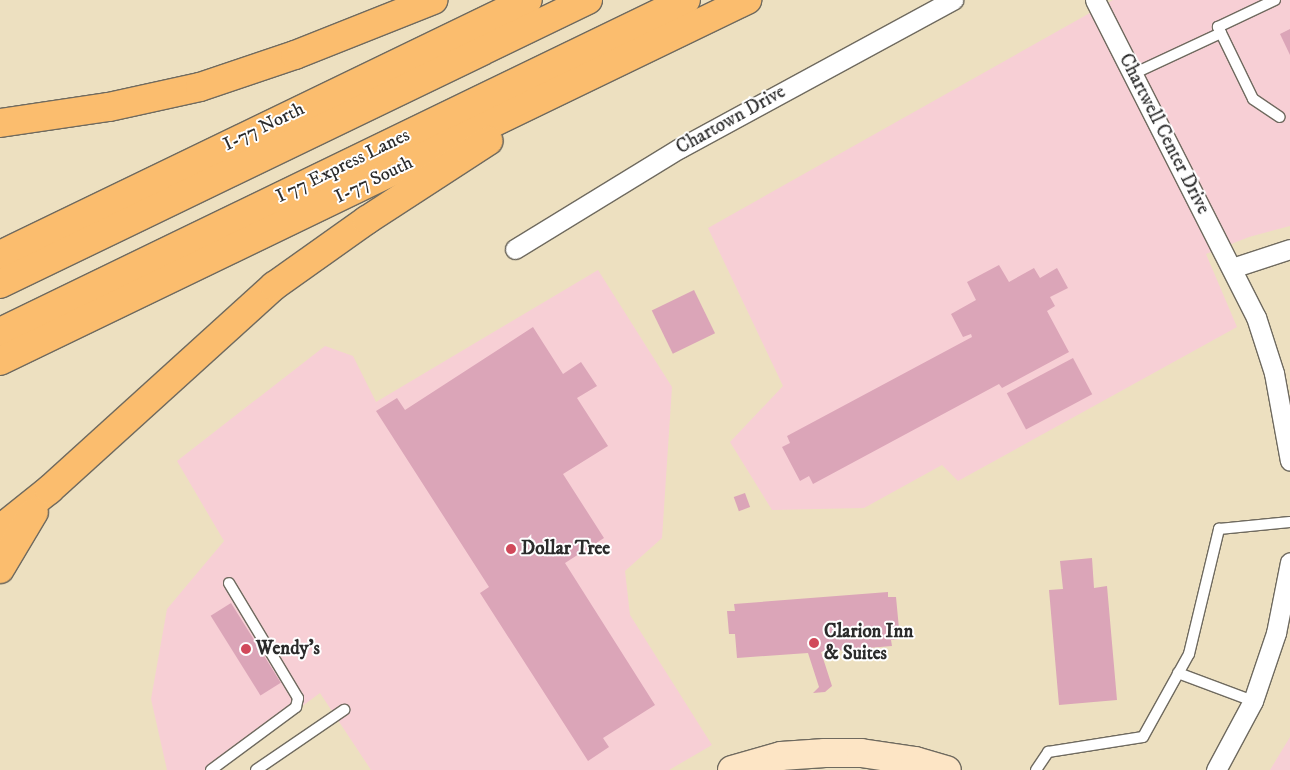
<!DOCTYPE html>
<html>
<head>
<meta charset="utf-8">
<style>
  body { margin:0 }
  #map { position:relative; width:1290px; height:770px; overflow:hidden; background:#ede0c0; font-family:"IM FELL DW Pica",serif }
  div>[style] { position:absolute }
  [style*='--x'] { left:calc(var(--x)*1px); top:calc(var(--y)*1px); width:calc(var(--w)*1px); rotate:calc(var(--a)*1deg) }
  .built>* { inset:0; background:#f7cfd5 }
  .building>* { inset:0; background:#dba5b8; transform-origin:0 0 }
  .roads { filter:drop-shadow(1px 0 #6f6a5f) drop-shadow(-1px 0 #6f6a5f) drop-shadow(0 1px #6f6a5f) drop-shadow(0 -1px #6f6a5f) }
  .lane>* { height:10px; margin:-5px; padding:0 5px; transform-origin:5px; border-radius:5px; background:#fff }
  .street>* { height:19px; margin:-9.5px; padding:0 9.5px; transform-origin:9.5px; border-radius:9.5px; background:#fff }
  .secondary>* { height:28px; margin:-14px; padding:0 14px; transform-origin:14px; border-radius:14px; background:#fde5c5 }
  .highway>* { height:28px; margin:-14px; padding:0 14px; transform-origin:14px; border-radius:14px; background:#fbbd6e }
  .dots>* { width:14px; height:14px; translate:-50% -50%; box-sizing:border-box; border:2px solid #fff; border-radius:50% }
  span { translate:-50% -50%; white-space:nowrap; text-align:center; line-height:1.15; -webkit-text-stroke:4px #fff; paint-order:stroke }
  .street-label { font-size:19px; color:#2b2b2b }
  .poi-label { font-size:19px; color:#2b2b2b; font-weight:700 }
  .left { translate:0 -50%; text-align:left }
</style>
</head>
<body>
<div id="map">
  <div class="built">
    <div style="clip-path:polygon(1113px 0,1290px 0,1290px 226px,1249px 237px,1206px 254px,1237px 327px,958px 481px,942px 465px,864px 508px,772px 510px,730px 442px,783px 386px,708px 228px)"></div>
    <div style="clip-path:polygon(598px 270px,672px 387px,662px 538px,625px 571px,630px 615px,712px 745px,669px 770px,371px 770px,320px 693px,216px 770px,167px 770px,151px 699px,167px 609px,224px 541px,177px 461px,325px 346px,353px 356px,376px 402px)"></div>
    <div style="clip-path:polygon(1290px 737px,1290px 770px,1270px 770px)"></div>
  </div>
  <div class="building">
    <div style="clip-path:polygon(1290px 29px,1290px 55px,1280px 34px)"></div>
    <div style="clip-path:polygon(999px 265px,1009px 282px,1034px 268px,1040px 278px,1057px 268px,1068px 288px,1050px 297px,1055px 306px,1047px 311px,1069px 352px,1002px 388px,999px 384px,813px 484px,809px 476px,800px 481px,782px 447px,790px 443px,787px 436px,972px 337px,971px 334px,963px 337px,951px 314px,976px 300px,967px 282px)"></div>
    <div style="left:694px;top:290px;width:48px;height:47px;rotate:64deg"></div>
    <div style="clip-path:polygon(533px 327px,563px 374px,581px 362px,597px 386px,577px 398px,608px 446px,563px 474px,604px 538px,565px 563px,655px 705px,603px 738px,609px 747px,588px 761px,480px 593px,489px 587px,376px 411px,397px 398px,405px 410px)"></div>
    <div style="left:1073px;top:358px;width:41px;height:75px;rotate:62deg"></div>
    <div style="left:745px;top:493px;width:15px;height:12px;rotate:70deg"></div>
    <div style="clip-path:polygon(1092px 558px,1094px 588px,1107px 586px,1117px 700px,1059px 705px,1049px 590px,1063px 589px,1060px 561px)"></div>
    <div style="clip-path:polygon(888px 592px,888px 597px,896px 597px,900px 639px,891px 640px,892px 646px,821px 652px,832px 686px,825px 692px,813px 693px,819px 687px,808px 653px,737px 658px,735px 634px,729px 634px,727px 611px,735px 611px,734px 604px)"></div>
    <div style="left:231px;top:603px;width:94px;height:24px;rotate:58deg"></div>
  </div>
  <div class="roads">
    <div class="lane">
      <div style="--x:1221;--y:33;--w:73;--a:64.1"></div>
      <div style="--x:1253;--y:99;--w:32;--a:34"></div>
      <div style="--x:1133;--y:74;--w:97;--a:-25"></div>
      <div style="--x:1221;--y:33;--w:7;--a:-117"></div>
      <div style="--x:1218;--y:27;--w:63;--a:-25.3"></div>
      <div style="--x:1178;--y:673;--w:80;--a:20.5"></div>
      <div style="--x:211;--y:770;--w:106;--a:-36.5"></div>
      <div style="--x:296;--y:707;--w:9;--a:-77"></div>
      <div style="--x:298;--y:698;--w:134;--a:-121"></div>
      <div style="--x:256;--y:770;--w:107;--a:-34.3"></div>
      <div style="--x:1036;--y:770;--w:22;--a:-56"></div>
      <div style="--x:1048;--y:752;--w:96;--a:-9"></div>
      <div style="--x:1143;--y:737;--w:95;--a:-61"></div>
      <div style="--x:1189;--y:654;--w:129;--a:-76.5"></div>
      <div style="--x:1219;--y:529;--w:71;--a:-5.6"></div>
    </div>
    <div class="street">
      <div style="--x:1095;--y:0;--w:356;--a:63.1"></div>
      <div style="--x:1256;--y:317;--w:59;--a:72.2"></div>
      <div style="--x:1274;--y:373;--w:89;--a:79.7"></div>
      <div style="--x:515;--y:249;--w:193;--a:-31.5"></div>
      <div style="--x:680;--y:148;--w:311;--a:-28.5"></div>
      <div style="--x:1232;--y:268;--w:61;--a:-18.1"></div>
      <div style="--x:1216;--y:770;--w:78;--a:-61.8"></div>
      <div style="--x:1253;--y:701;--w:72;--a:-71.3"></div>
      <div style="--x:1276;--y:633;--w:72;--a:-78.8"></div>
    </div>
    <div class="secondary">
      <div style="--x:732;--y:770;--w:51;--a:-15.9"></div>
      <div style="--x:781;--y:756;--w:44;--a:-3.9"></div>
      <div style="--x:825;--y:753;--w:36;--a:0"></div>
      <div style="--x:861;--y:753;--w:55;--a:8.4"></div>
      <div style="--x:915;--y:761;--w:33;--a:16"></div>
    </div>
    <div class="highway">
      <div style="--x:0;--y:123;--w:110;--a:-8.4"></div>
      <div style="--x:109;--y:107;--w:93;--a:-12.4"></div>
      <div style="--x:200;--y:87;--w:100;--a:-18.6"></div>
      <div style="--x:295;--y:55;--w:149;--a:-21.7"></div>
      <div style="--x:0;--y:255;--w:586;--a:-25.78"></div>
      <div style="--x:0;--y:284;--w:653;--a:-25.78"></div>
      <div style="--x:0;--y:332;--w:762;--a:-25.83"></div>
      <div style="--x:0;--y:361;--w:830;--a:-25.79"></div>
      <div style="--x:0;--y:529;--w:63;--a:-38.5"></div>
      <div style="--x:49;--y:490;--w:304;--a:-42.2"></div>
      <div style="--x:274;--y:286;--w:114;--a:-35.4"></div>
      <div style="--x:367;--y:220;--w:145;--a:-33.1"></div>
      <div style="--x:0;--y:569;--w:66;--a:-59.2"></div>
    </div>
  </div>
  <div class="dots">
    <div style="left:511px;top:549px;background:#d1495b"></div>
    <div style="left:814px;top:643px;background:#d1495b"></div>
    <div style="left:246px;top:649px;background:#d1495b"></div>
  </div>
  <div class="street-label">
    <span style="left:731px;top:120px;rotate:-29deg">Chartown Drive</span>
    <span style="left:264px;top:127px;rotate:-26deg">I-77 North</span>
    <span style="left:1164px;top:134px;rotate:63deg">Chartwell Center Drive</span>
    <span style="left:343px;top:166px;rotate:-26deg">I 77 Express Lanes</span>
    <span style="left:374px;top:180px;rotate:-26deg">I-77 South</span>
  </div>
  <div class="poi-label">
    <span class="left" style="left:521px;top:549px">Dollar Tree</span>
    <span class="left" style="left:824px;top:643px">Clarion Inn<br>&amp; Suites</span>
    <span class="left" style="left:256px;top:649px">Wendy's</span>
  </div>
</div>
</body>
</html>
